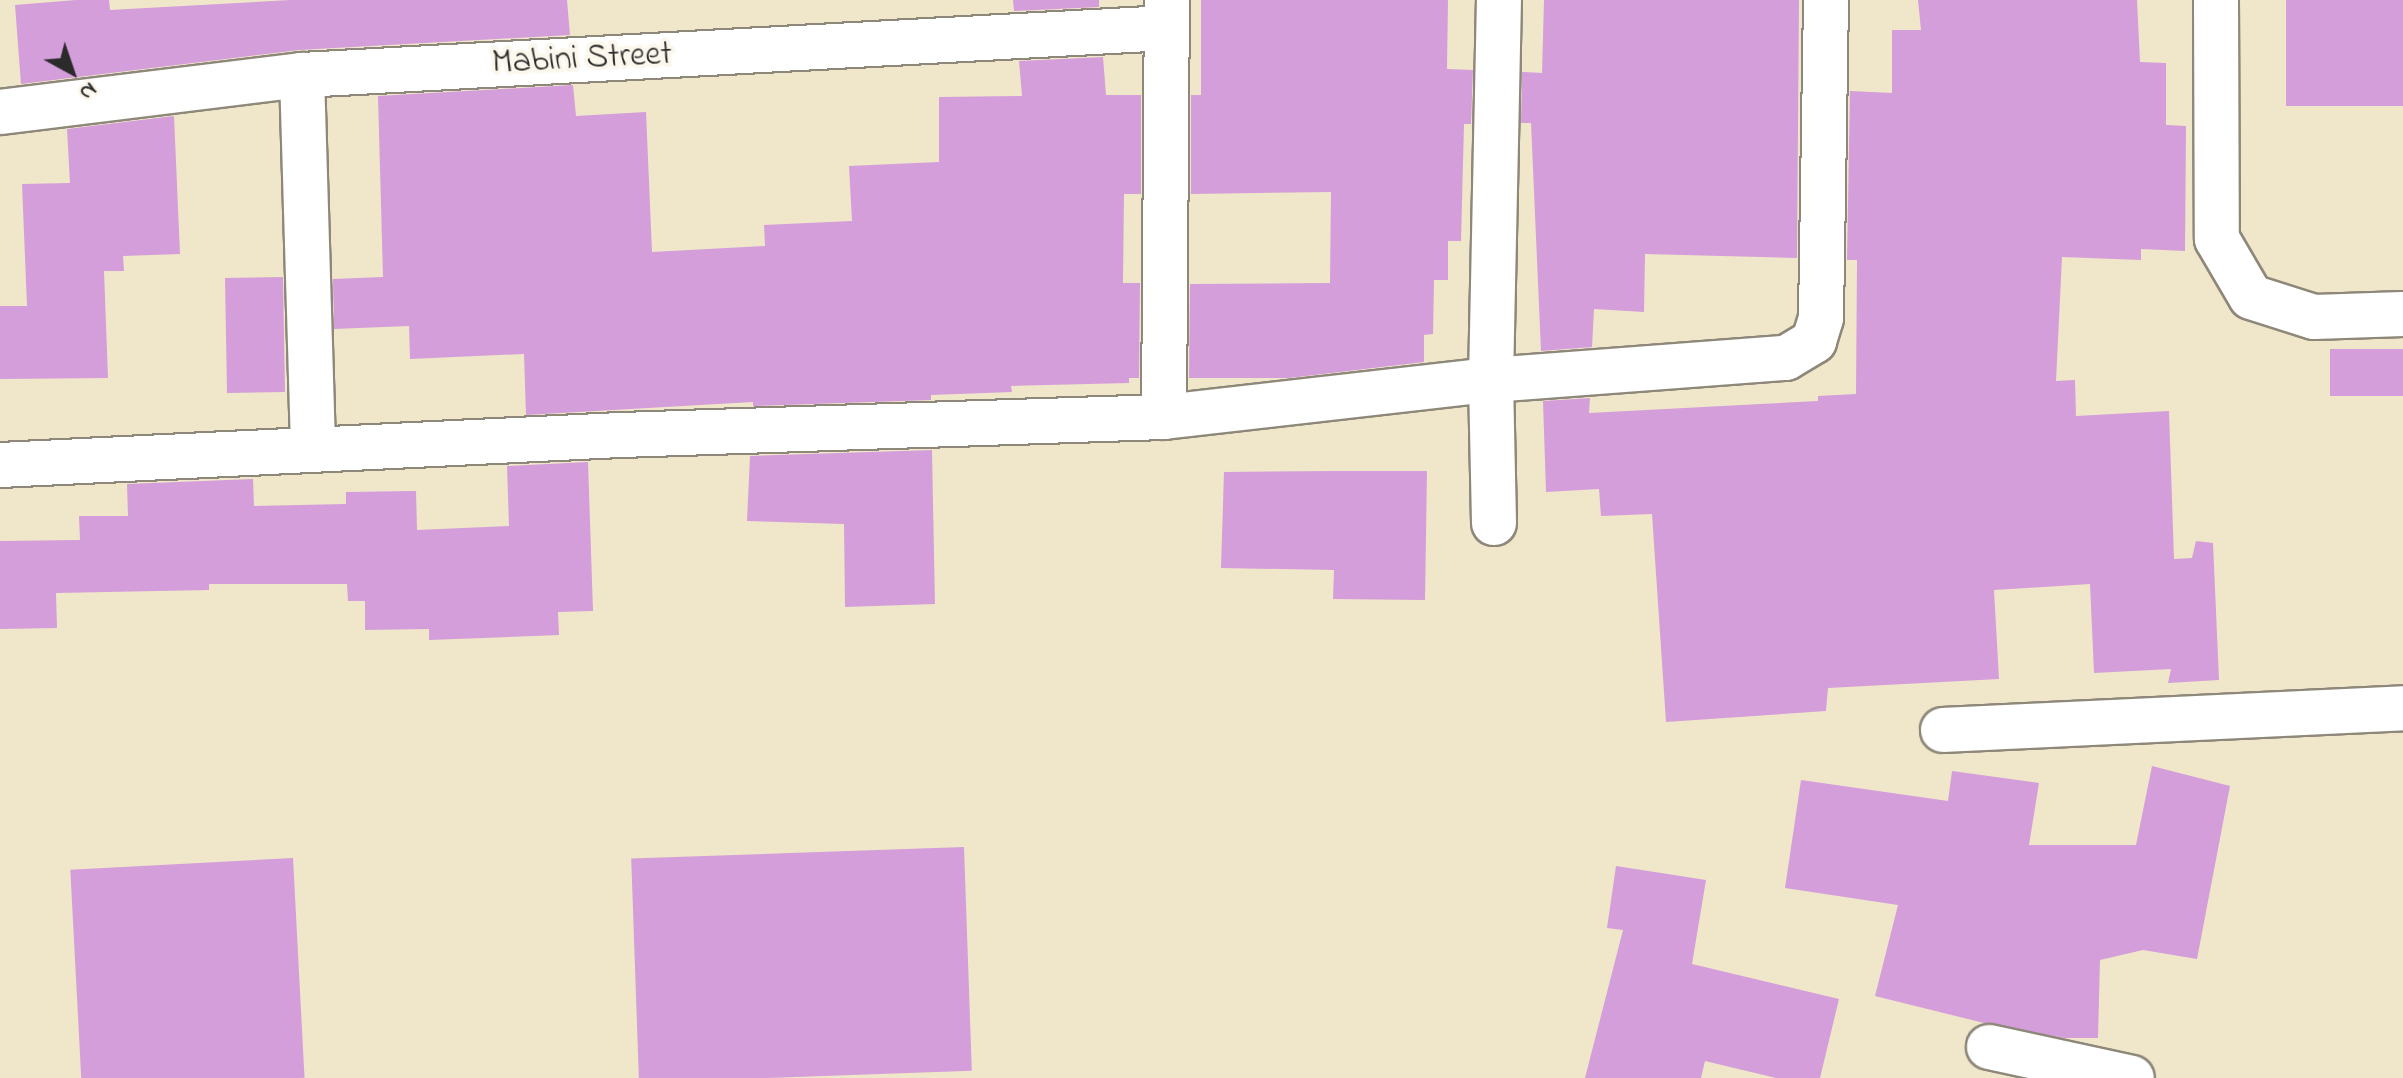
<!DOCTYPE html>
<html>
<head>
<meta charset="utf-8">
<style>
  body { margin:0 }
  #map { position:relative; width:2403px; height:1078px; overflow:hidden; background:#f0e6ca; font-family:"Indie Flower",sans-serif }
  div>[style] { position:absolute }
  [style*='--x'] { left:calc(var(--x)*1px); top:calc(var(--y)*1px); width:calc(var(--w)*1px); rotate:calc(var(--a)*1deg) }
  .building>* { inset:0; background:#d39eda; transform-origin:0 0 }
  .roads { filter:drop-shadow(2px 0 #8e887a) drop-shadow(-2px 0 #8e887a) drop-shadow(0 2px #8e887a) drop-shadow(0 -2px #8e887a) }
  .minor>* { height:44px; margin:-22px; padding:0 22px; transform-origin:22px; border-radius:22px; background:#fff }
  span { translate:-50% -50%; white-space:nowrap; text-align:center; line-height:1.15; -webkit-text-stroke:8px #fbf7ec; paint-order:stroke }
  .street-label { font-size:34px; color:#2b2b2b }
  .north { position:absolute; left:32px; top:32px; width:80px; height:80px; -webkit-text-stroke:6px #fbf7ec; paint-order:stroke; rotate:140deg; font-size:22px; font-weight:700; line-height:32px; text-align:center; color:#2b2b2b }
  .north::after { content:''; display:block; margin:auto; width:28px; height:36px; background:#2b2b2b; clip-path:polygon(50% 0,100% 100%,50% 72%,0 100%) }
</style>
</head>
<body>
<div id="map">
  <div class="building">
    <div style="clip-path:polygon(76px 0,109px 0,110px 10px,290px 0,567px 0,570px 35px,299px 50px,21px 84px,15px 5px)"></div>
    <div style="clip-path:polygon(1013px 0,1099px 0,1099px 7px,1014px 11px)"></div>
    <div style="clip-path:polygon(1201px 0,1448px 0,1447px 69px,1473px 70px,1471px 124px,1464px 124px,1461px 241px,1448px 241px,1448px 280px,1434px 280px,1433px 334px,1424px 335px,1424px 362px,1289px 378px,1189px 378px,1190px 284px,1330px 283px,1331px 192px,1191px 194px,1191px 95px,1201px 95px)"></div>
    <div style="clip-path:polygon(1544px 0,1799px 0,1797px 258px,1645px 254px,1644px 312px,1594px 309px,1592px 347px,1541px 351px,1531px 123px,1521px 123px,1522px 72px,1542px 73px)"></div>
    <div style="clip-path:polygon(1918px 0,2137px 0,2140px 62px,2166px 63px,2166px 125px,2186px 126px,2185px 251px,2141px 249px,2141px 260px,2062px 257px,2056px 381px,2075px 380px,2076px 416px,2169px 411px,2174px 559px,2192px 558px,2196px 541px,2213px 543px,2219px 680px,2168px 683px,2171px 669px,2094px 673px,2090px 584px,1994px 590px,1999px 679px,1828px 688px,1826px 711px,1666px 722px,1652px 514px,1601px 516px,1599px 489px,1546px 492px,1543px 401px,1590px 398px,1589px 413px,1818px 401px,1818px 396px,1856px 394px,1857px 260px,1847px 260px,1850px 91px,1892px 93px,1892px 30px,1921px 30px)"></div>
    <div style="left:2403px;top:0;width:106px;height:117px;rotate:90deg"></div>
    <div style="clip-path:polygon(1103px 57px,1106px 95px,1141px 95px,1141px 194px,1124px 194px,1123px 283px,1140px 283px,1139px 378px,1129px 378px,1129px 383px,1011px 386px,1012px 392px,931px 395px,931px 400px,753px 406px,753px 402px,526px 415px,524px 354px,410px 359px,409px 326px,334px 329px,333px 279px,383px 277px,378px 96px,573px 85px,576px 116px,646px 112px,652px 252px,765px 246px,764px 225px,852px 221px,849px 166px,939px 162px,939px 97px,1022px 96px,1019px 61px)"></div>
    <div style="clip-path:polygon(174px 116px,180px 254px,123px 256px,124px 271px,104px 271px,108px 378px,0 379px,0 306px,27px 306px,22px 184px,70px 183px,67px 129px)"></div>
    <div style="left:283px;top:277px;width:115px;height:58px;rotate:89deg"></div>
    <div style="left:2403px;top:349px;width:47px;height:73px;rotate:90deg"></div>
    <div style="clip-path:polygon(932px 450px,935px 604px,845px 607px,844px 524px,747px 521px,750px 456px)"></div>
    <div style="clip-path:polygon(588px 462px,593px 611px,558px 612px,559px 635px,429px 640px,429px 629px,365px 630px,365px 601px,348px 601px,347px 584px,209px 584px,209px 590px,56px 593px,57px 628px,0 629px,0 541px,80px 540px,79px 516px,128px 516px,127px 484px,253px 479px,254px 506px,346px 504px,346px 492px,416px 491px,417px 530px,509px 526px,507px 466px)"></div>
    <div style="clip-path:polygon(1336px 471px,1427px 471px,1425px 600px,1333px 599px,1334px 570px,1221px 568px,1224px 472px)"></div>
    <div style="clip-path:polygon(2152px 766px,2230px 786px,2197px 959px,2143px 950px,2100px 960px,2098px 1038px,2064px 1038px,1984px 1023px,1875px 996px,1898px 905px,1785px 888px,1801px 780px,1948px 801px,1952px 771px,2039px 783px,2029px 845px,2136px 845px)"></div>
    <div style="left:964px;top:847px;width:224px;height:333px;rotate:88deg"></div>
    <div style="left:293px;top:858px;width:220px;height:223px;rotate:87deg"></div>
    <div style="clip-path:polygon(1616px 866px,1706px 880px,1692px 964px,1839px 999px,1820px 1078px,1776px 1078px,1705px 1061px,1701px 1078px,1585px 1078px,1623px 930px,1607px 928px)"></div>
  </div>
  <div class="roads">
    <div class="minor">
      <div style="--x:2216;--y:0;--w:239;--a:89.8"></div>
      <div style="--x:2217;--y:239;--w:67;--a:59.6"></div>
      <div style="--x:2251;--y:297;--w:66;--a:17.6"></div>
      <div style="--x:2314;--y:317;--w:89;--a:-1.9"></div>
      <div style="--x:302;--y:75;--w:375;--a:88.3"></div>
      <div style="--x:0;--y:112;--w:304;--a:-7"></div>
      <div style="--x:302;--y:75;--w:866;--a:-3.11"></div>
      <div style="--x:1164;--y:417;--w:417;--a:-89.6"></div>
      <div style="--x:0;--y:465;--w:622;--a:-2.77"></div>
      <div style="--x:621;--y:435;--w:543;--a:-1.9"></div>
      <div style="--x:1164;--y:417;--w:329;--a:-6.5"></div>
      <div style="--x:1491;--y:380;--w:296;--a:-4.3"></div>
      <div style="--x:1786;--y:358;--w:33;--a:-31"></div>
      <div style="--x:1814;--y:341;--w:24;--a:-73"></div>
      <div style="--x:1821;--y:318;--w:318;--a:-89.1"></div>
      <div style="--x:1494;--y:523;--w:143;--a:-91.2"></div>
      <div style="--x:1491;--y:380;--w:380;--a:-88.8"></div>
      <div style="--x:1943;--y:730;--w:461;--a:-2.7"></div>
      <div style="--x:1989;--y:1047;--w:146;--a:12.2"></div>
    </div>
  </div>
  <div class="street-label">
    <span style="left:582px;top:60px;rotate:-3deg">Mabini Street</span>
  </div>
  <div class="north">N</div>
</div>
</body>
</html>
